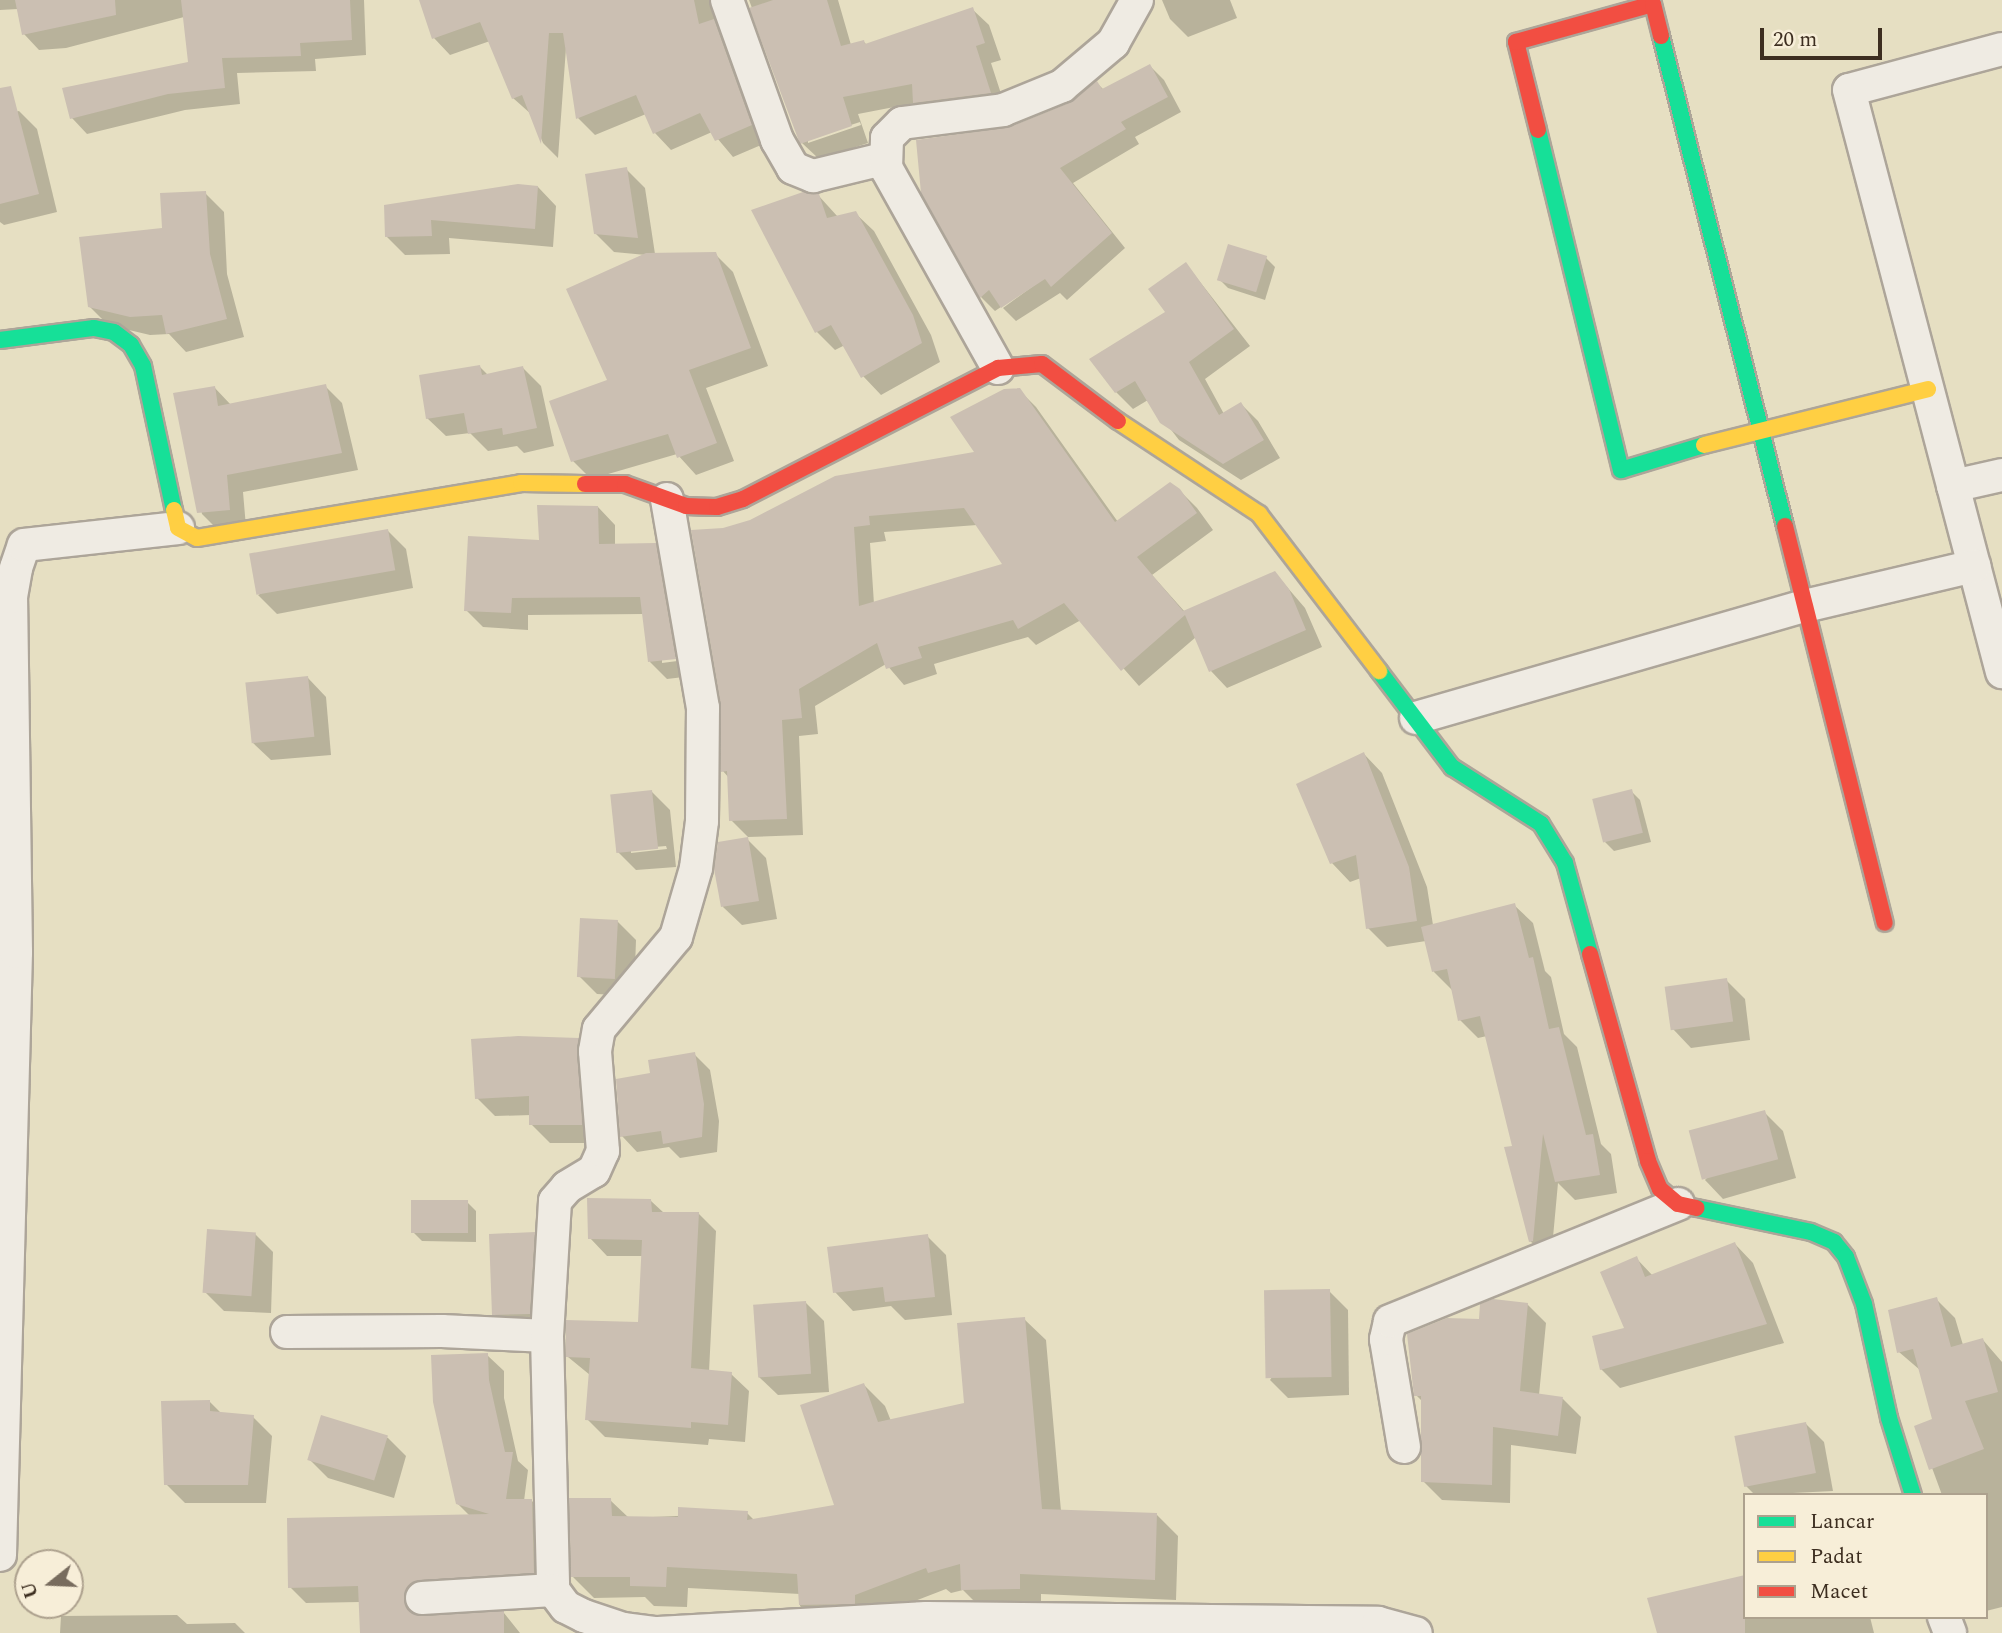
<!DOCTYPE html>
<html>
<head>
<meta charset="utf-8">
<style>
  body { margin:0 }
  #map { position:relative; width:2002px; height:1633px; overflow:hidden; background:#e7e0d1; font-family:Spectral,serif }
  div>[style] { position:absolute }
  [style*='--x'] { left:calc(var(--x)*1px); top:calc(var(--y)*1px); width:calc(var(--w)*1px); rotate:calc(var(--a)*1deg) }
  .farmland>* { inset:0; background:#e6dfc2 }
  .shadow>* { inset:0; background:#0003 }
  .building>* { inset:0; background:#cbbfb2; transform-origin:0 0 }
  .roads { filter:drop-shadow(2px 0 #ada599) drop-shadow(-2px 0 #ada599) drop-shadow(0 2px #ada599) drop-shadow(0 -2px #ada599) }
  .street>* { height:32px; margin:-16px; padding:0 16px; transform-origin:16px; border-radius:16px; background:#efebe3 }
  .fast>* { height:16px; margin:-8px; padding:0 8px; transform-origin:8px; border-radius:8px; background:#16e098 }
  .slow>* { height:16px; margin:-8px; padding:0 8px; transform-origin:8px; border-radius:8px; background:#ffcf43 }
  .jam>* { height:16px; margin:-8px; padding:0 8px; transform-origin:8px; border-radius:8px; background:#f24e42 }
  span { translate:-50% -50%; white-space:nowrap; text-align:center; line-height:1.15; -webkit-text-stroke:6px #f7eed8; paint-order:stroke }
  .legend { position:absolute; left:1743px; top:1493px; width:245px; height:126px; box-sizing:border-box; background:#f7eed8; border:2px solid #ada18e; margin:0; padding:9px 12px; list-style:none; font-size:21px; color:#3d2e20 }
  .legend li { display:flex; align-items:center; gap:14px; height:35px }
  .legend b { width:35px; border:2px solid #ada18e }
  .north { position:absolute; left:14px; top:1549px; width:70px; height:70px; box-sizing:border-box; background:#f7eed8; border:2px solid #ada18e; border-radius:50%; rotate:252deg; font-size:19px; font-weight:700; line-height:28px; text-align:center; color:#3d2e20 }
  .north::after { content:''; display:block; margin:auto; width:24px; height:32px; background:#786c5e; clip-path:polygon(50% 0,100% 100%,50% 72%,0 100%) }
  .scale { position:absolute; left:1760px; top:28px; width:122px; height:32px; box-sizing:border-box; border:4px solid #3d2e20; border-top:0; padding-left:9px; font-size:21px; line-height:24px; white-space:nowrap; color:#3d2e20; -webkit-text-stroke:5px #f7eed8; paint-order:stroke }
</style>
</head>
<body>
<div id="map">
  <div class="farmland">
    <div style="clip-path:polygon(evenodd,0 0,2002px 0,2002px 1633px,0 1633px,0 0,1745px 1495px,1986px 1495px,1986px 1617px,1745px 1617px,1745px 1495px,0 0,28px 1563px,70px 1563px,70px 1605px,28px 1605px,28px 1563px)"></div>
  </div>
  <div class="shadow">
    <div style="clip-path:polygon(0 0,364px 0,366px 55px,315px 59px,316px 71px,237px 73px,240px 104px,185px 110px,87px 134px,72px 118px,189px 64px,184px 17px,66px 48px,39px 50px,24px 34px,18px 9px,0 10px)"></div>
    <div style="clip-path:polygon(434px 0,737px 0,768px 142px,733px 157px,712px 132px,671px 150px,655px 133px,646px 114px,595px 135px,578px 118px,566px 48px,558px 158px,543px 143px,531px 114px,513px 98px,490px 41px,450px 55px,434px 38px)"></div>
    <div style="clip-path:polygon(evenodd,749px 0,838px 0,851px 45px,864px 42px,867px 45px,972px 9px,989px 25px,1001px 60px,991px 63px,1006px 109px,932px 119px,915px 103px,858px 114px,868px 143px,819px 159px,802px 143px,749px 0,860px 122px,861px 125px,808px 143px,808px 139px,860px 122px)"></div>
    <div style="clip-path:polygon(1162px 0,1230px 0,1237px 18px,1188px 37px,1170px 19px)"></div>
    <div style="clip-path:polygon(1150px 66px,1164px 80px,1181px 112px,1135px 137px,1139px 144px,1073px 183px,1125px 248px,1067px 300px,1060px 293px,1016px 321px,1003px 308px,1051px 273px,995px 311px,981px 297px,1010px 129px,1070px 104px,1097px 83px,1104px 90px)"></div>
    <div style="clip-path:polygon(19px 111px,37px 129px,57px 212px,4px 225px,0 222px,0 115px)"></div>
    <div style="clip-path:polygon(626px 169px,645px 188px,655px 254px,715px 254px,733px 272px,768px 366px,706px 388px,734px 461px,696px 475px,677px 454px,591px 479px,573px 461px,609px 381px,646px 255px,614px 252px,595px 233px)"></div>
    <div style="clip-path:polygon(538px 187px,556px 206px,553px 247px,449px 238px,450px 254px,405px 255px,386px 236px,385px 206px)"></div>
    <div style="clip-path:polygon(205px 193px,224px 212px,227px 274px,244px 337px,186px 352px,169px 334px,150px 335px,108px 325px,89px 306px)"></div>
    <div style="clip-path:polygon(818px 195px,838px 217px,855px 213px,874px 231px,931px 335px,940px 362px,881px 395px,863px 376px,845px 345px,835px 350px,817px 332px)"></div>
    <div style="clip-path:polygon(1266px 258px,1275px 267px,1265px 300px,1228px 288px,1219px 279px)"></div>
    <div style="clip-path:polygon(1186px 264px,1250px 346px,1205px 379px,1224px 414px,1241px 404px,1258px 421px,1280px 458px,1241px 480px,1179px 440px,1148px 400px,1133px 409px,1116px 392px,1167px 313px)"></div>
    <div style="clip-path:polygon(479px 366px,488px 375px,523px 368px,541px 386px,554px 446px,524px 453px,517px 446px,488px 451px,470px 433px,446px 436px,427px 418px)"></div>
    <div style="clip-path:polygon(325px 386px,342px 403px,358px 470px,243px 492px,246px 527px,219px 531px,202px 514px,176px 395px,214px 387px,231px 405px)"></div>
    <div style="clip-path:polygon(evenodd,1019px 390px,1036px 407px,1118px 522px,1179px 490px,1197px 508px,1213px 530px,1152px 575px,1185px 612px,1275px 573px,1305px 608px,1322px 647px,1227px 688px,1211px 671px,1196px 637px,1139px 686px,1081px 620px,1036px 645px,1028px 637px,934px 664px,937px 674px,904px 685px,886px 664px,815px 706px,818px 734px,799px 736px,803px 835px,748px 837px,731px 820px,729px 778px,723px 771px,723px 530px,977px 453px,1019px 390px,977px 525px,1005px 565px,874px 604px,870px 543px,886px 541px,884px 532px,977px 525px)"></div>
    <div style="clip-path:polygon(evenodd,598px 507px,615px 525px,615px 545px,655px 545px,673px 562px,692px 676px,667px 679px,650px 662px,644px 614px,528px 615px,528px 630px,483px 627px,466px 610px,540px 542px,598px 507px,684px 656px,685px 660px,662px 663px,662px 659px,684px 656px)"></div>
    <div style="clip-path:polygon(387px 530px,406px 549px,413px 588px,277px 614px,258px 595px)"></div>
    <div style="clip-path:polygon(308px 678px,326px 697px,331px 755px,271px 760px,252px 742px)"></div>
    <div style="clip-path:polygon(1364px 754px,1382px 773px,1427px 887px,1433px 925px,1514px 905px,1533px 923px,1545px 971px,1551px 977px,1564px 1034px,1577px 1047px,1601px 1144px,1611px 1154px,1617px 1193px,1575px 1200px,1558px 1183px,1551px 1259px,1530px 1241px,1515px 1147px,1487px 1036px,1478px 1038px,1460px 1020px,1452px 990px,1434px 972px,1426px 941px,1387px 947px,1368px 928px,1361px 878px,1350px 882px,1332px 863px)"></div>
    <div style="clip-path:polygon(1631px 791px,1640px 800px,1651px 842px,1614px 851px,1605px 842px)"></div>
    <div style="clip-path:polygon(evenodd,652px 792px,670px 810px,676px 867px,636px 870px,617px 851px,652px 792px,666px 846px,667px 849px,631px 853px,631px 849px,666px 846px)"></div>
    <div style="clip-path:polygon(747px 839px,766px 858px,777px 919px,742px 925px,723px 907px)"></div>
    <div style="clip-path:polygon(617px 921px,636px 940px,634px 996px,597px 994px,579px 976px)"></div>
    <div style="clip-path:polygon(1726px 980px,1745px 999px,1750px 1040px,1691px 1048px,1673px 1029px)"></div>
    <div style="clip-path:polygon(578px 1040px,596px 1059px,600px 1143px,550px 1143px,531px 1124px,531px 1115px,495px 1116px,477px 1098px)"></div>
    <div style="clip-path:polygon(694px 1054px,710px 1070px,719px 1121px,717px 1152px,680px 1158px,669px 1147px,637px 1152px,622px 1136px,652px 1075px)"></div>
    <div style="clip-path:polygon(1764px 1112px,1783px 1131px,1796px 1178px,1723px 1199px,1705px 1180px)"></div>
    <div style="clip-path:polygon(651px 1201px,664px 1213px,698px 1213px,716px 1231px,709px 1372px,731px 1374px,749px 1391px,745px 1442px,709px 1439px,708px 1445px,605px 1437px,587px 1419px,590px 1375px,568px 1357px,639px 1324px,643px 1256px,607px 1256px,590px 1238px)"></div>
    <div style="clip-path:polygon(467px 1202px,476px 1211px,476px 1242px,422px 1241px,413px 1232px)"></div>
    <div style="clip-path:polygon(255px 1234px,273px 1252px,271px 1313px,224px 1311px,205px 1292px)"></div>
    <div style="clip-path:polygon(534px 1234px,553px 1253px,548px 1332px,513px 1333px,494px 1314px)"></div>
    <div style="clip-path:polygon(927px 1236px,946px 1255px,952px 1315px,905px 1320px,891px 1306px,853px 1311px,835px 1292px)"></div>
    <div style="clip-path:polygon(1735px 1244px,1753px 1263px,1784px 1343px,1620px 1388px,1601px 1369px,1627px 1329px,1636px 1258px,1653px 1276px)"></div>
    <div style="clip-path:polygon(1329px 1291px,1348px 1310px,1349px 1395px,1288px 1398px,1270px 1380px)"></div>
    <div style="clip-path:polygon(1936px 1299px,1955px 1318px,1963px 1345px,1983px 1340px,2002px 1362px,2002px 1607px,1986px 1611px,1986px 1495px,1942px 1495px,1917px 1427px,1934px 1420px,1920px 1370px,1899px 1352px)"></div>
    <div style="clip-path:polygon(805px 1302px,824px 1321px,829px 1392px,778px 1395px,759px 1377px)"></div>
    <div style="clip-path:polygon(1527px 1304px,1546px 1323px,1539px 1395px,1563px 1399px,1581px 1417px,1576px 1454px,1511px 1445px,1510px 1503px,1442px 1500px,1423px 1481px,1423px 1402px,1416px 1395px,1481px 1320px)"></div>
    <div style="clip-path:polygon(1024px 1319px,1046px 1340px,1061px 1511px,1157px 1515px,1178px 1536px,1176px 1600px,1041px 1594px,1041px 1609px,984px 1611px,963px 1590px,951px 1593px,946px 1589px,876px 1616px,822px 1628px,800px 1606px,800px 1594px,688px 1588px,687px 1607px,654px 1606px,645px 1597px,594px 1598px,573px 1577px,610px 1500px,629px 1518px,747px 1513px,755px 1521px,837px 1507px,864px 1385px,885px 1406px,891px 1421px,966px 1405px)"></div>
    <div style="clip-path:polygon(487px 1355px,504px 1371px,504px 1398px,518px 1461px,528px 1470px,524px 1501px,532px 1501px,548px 1517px,550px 1588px,421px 1605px,419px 1617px,504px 1613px,520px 1633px,362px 1633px,360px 1602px,306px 1603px,290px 1587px,470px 1516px,457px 1503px)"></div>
    <div style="clip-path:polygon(209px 1401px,221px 1413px,253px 1417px,272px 1436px,266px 1503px,185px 1503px,166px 1484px)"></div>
    <div style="clip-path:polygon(322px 1417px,388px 1438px,406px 1456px,394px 1498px,328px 1478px,310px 1460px)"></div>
    <div style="clip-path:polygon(1806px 1424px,1824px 1442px,1833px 1491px,1755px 1495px,1746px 1486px)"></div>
    <div style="clip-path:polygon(177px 1615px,187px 1624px,235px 1623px,245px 1633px,60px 1633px,61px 1616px)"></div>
    <div style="clip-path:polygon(1745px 1617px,1870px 1617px,1874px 1633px,1659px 1633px)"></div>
  </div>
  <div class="building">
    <div style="clip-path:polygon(15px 0,115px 0,116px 15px,22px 35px)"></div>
    <div style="clip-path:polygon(181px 0,350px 0,352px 40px,300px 43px,301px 56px,222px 58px,225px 88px,168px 94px,70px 119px,62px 88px,188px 62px)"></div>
    <div style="clip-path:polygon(419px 0,694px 0,699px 24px,714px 19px,752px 125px,715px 141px,700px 113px,653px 134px,636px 95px,576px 119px,563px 33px,549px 33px,541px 144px,522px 95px,512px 99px,480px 22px,432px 39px)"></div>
    <div style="clip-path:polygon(773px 0,827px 0,841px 46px,864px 40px,865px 44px,973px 7px,985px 43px,976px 46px,991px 93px,913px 103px,912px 84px,843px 97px,852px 126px,800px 144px,749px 8px)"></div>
    <div style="clip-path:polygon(1150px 64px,1168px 97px,1121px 122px,1126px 129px,1060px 168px,1112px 233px,1051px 287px,1045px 279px,1001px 308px,989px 290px,980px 298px,921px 193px,916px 140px,1010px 127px,1069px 103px,1097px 81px,1102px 89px)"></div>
    <div style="clip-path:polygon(11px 86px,39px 194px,0 204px,0 88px)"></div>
    <div style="clip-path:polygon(627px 167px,638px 238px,594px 234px,585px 174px)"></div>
    <div style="clip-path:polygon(518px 184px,538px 186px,535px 229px,431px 220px,432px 236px,385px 237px,384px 205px)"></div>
    <div style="clip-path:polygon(206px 191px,210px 254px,227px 319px,166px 334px,162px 315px,130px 317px,88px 307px,79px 237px,162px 228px,160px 193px)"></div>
    <div style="clip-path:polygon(803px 192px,819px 194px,827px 218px,856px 211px,913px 315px,922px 343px,861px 378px,831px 325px,815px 333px,751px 210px)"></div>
    <div style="left:1228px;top:244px;width:41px;height:38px;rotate:17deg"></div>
    <div style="clip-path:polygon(716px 252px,751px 348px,689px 370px,717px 443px,677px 458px,668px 434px,571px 462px,549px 401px,607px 380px,566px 289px,646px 253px)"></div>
    <div style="clip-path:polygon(1186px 262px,1234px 329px,1189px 362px,1219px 415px,1241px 402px,1264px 440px,1223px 464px,1160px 423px,1135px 381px,1115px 393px,1089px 359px,1165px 312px,1148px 289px)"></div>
    <div style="clip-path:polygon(480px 365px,482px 375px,523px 366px,537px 428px,503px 435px,502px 428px,468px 434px,464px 413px,426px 419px,419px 375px)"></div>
    <div style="clip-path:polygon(326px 384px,342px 453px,227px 475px,230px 510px,197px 513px,173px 393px,215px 386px,218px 406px)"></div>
    <div style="clip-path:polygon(evenodd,1020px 388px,1115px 522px,1170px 482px,1180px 489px,1197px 513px,1137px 557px,1183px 611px,1275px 571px,1289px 589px,1306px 630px,1209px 672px,1185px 615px,1121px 671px,1064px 603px,1018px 629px,1013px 620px,918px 647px,922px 658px,886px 669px,877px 643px,799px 689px,802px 718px,782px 720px,787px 819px,729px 821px,727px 771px,721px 772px,721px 705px,691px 530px,723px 528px,750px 520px,835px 476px,974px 452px,950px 417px,1004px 389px,1020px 388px,964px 508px,1002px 564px,859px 606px,854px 527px,870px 525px,869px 516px,964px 508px)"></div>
    <div style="clip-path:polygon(537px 505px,598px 506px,599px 544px,656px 543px,676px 659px,648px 662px,640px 597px,512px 598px,511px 613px,464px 611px,468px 536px,539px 540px)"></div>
    <div style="left:388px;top:529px;width:42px;height:141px;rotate:80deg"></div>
    <div style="left:308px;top:676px;width:61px;height:63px;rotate:84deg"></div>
    <div style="clip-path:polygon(1364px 752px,1409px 867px,1417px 921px,1366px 929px,1356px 855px,1330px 864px,1296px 784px)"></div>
    <div style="left:1632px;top:789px;width:45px;height:41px;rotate:76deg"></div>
    <div style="left:652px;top:790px;width:59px;height:42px;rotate:84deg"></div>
    <div style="clip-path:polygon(748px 837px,759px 901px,721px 907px,714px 869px,718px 842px)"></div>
    <div style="clip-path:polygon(1515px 903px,1529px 958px,1533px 957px,1549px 1029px,1559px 1027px,1586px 1135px,1593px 1134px,1600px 1175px,1555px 1182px,1543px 1134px,1533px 1241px,1529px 1242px,1504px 1147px,1512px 1146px,1480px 1016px,1458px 1021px,1447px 969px,1432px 972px,1421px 927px)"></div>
    <div style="left:580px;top:918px;width:38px;height:59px;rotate:3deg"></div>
    <div style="left:1727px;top:978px;width:44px;height:63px;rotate:82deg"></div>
    <div style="clip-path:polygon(518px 1036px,579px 1038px,582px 1125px,529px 1125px,529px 1096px,475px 1099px,471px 1039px)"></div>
    <div style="clip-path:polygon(695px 1052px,704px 1104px,702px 1137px,663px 1144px,661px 1131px,620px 1137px,616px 1079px,650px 1073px,648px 1060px)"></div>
    <div style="left:1765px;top:1110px;width:51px;height:79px;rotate:75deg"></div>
    <div style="clip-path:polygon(587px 1198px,651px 1199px,652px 1212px,699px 1212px,691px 1368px,732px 1372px,728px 1425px,691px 1422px,691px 1428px,585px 1420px,590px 1358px,566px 1357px,566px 1320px,638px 1322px,642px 1240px,588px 1239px)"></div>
    <div style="left:411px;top:1200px;width:57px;height:33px"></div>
    <div style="left:207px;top:1229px;width:49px;height:64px;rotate:4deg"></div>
    <div style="clip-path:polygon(535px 1232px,530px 1314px,492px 1315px,489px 1234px)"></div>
    <div style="clip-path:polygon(928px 1234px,935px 1297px,885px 1302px,883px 1287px,833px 1293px,827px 1247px)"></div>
    <div style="clip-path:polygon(1735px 1242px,1767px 1324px,1600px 1370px,1592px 1336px,1624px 1328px,1600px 1272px,1637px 1256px,1645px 1277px)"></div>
    <div style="left:1330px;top:1289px;width:88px;height:66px;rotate:89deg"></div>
    <div style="clip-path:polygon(1937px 1297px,1951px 1347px,1983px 1338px,1998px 1392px,1965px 1401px,1984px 1449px,1929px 1470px,1914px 1426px,1932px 1419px,1913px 1349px,1897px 1353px,1888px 1310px)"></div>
    <div style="clip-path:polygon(1493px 1299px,1528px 1303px,1520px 1391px,1563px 1397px,1558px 1436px,1493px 1427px,1492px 1485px,1421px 1482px,1421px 1396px,1414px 1396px,1407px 1334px,1447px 1318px,1479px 1319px,1480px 1304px)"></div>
    <div style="left:806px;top:1301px;width:73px;height:53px;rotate:86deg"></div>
    <div style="clip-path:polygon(1025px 1317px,1042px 1509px,1157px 1513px,1155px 1580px,1020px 1574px,1020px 1589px,961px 1590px,960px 1564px,928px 1573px,926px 1568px,855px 1595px,855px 1604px,799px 1605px,797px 1574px,667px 1567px,666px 1587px,630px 1586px,630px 1577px,571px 1577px,569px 1498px,611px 1498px,612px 1516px,678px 1517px,678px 1507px,748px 1511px,747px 1520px,834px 1505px,800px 1405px,864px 1383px,878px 1422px,964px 1403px,957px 1323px)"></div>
    <div style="clip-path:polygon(488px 1353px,489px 1380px,505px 1452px,513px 1452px,506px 1499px,532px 1499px,534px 1573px,421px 1580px,411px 1583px,404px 1598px,407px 1609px,422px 1616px,504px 1611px,504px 1633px,360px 1633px,358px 1586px,288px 1588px,287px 1518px,489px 1514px,456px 1504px,433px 1402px,431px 1355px)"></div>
    <div style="clip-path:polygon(210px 1400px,210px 1411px,254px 1415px,248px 1485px,164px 1485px,161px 1401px)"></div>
    <div style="left:321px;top:1415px;width:70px;height:47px;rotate:17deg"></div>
    <div style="left:1806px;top:1422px;width:52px;height:73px;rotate:79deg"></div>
    <div style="clip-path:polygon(1745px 1575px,1745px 1633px,1657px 1633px,1647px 1598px)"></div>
  </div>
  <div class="roads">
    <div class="street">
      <div style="--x:727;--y:0;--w:149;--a:70.3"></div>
      <div style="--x:777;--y:140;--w:32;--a:60"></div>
      <div style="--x:793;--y:168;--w:22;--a:22"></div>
      <div style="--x:813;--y:176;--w:72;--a:-13.7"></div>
      <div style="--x:2002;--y:49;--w:158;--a:165"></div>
      <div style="--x:1849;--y:90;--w:602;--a:75.27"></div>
      <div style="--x:998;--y:368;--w:229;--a:-119.2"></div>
      <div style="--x:886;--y:168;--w:30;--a:-88"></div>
      <div style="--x:887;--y:138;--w:21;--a:-45"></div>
      <div style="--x:902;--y:123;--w:102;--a:-7.3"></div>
      <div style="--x:1003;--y:110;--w:64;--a:-22.1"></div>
      <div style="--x:1062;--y:86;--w:67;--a:-40.1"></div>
      <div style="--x:1113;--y:43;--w:49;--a:-60.8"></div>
      <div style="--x:1953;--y:486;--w:50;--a:-12.7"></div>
      <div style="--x:1416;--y:718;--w:405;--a:-16.1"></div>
      <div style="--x:1805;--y:606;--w:174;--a:-13.3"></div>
      <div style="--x:287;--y:1332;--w:155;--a:-0.4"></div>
      <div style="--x:442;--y:1331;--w:105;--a:2.7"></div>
      <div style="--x:547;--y:1336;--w:254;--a:88.6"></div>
      <div style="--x:547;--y:1336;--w:135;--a:-86.6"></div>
      <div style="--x:555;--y:1201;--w:18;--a:-49"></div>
      <div style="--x:567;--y:1187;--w:31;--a:-31"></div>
      <div style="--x:594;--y:1171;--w:22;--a:-66"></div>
      <div style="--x:603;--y:1151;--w:100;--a:-94.6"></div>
      <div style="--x:595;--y:1051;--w:22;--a:-80"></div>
      <div style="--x:599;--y:1029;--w:120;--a:-50.1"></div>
      <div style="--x:676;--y:937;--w:72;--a:-73.8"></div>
      <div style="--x:696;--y:868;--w:47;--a:-82.7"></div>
      <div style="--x:702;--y:821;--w:113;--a:-89.5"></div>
      <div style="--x:703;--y:708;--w:212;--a:-99.8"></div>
      <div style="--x:1404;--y:1447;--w:109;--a:-99.5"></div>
      <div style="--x:1386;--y:1339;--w:18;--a:-77"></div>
      <div style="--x:1390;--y:1321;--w:311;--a:-22.1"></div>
      <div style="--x:0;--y:1555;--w:603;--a:-88.48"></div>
      <div style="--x:16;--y:952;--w:355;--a:-90.8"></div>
      <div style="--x:11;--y:597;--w:29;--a:-80"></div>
      <div style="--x:16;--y:568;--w:24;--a:-71"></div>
      <div style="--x:24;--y:545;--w:155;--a:-6.3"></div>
      <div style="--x:422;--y:1598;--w:131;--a:-3.5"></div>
      <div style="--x:553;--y:1590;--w:21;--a:53"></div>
      <div style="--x:566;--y:1607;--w:20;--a:27"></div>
      <div style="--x:584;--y:1616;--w:41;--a:18.4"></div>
      <div style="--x:623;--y:1629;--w:35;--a:7"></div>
      <div style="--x:658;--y:1633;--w:269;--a:-3.2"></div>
      <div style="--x:927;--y:1618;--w:451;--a:0.6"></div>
      <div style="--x:1378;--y:1623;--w:39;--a:15"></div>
      <div style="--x:1944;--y:1617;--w:17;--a:69"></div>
    </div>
    <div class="fast">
      <div style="--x:1661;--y:36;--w:505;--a:75.8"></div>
      <div style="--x:1538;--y:130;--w:350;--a:76.3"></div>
      <div style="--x:1621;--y:470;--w:87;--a:-16.8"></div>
      <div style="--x:0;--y:340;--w:95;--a:-7.3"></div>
      <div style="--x:94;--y:328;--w:20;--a:11"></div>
      <div style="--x:114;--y:332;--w:21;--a:37"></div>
      <div style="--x:131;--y:345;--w:24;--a:60"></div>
      <div style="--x:143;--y:366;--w:147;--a:77.9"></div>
      <div style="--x:1379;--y:671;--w:121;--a:52.8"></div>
      <div style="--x:1452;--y:767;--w:106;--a:32.6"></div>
      <div style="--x:1541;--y:824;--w:46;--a:58.4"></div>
      <div style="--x:1565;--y:863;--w:94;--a:74.6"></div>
      <div style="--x:1697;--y:1208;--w:116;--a:11.9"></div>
      <div style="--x:1811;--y:1232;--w:25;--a:23"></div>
      <div style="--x:1834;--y:1242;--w:19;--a:51"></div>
      <div style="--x:1846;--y:1257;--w:50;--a:69"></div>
      <div style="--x:1864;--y:1304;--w:117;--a:77.6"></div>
      <div style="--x:1889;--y:1418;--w:81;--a:72.7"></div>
    </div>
    <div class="slow">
      <div style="--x:1118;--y:421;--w:169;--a:33.4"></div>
      <div style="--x:1259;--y:514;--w:198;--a:52.6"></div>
      <div style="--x:1704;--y:445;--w:231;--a:-14"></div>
      <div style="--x:174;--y:510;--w:18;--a:77"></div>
      <div style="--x:178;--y:528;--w:21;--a:28"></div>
      <div style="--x:197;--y:538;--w:329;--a:-9.6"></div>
      <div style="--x:521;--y:483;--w:64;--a:0.9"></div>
    </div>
    <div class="jam">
      <div style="--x:1538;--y:130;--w:91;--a:-104"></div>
      <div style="--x:1516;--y:42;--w:142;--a:-15.5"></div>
      <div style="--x:1653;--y:4;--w:33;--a:76"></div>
      <div style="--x:585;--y:484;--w:40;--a:0"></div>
      <div style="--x:625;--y:484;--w:65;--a:19.8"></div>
      <div style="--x:686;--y:506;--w:31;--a:2"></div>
      <div style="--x:717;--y:507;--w:27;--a:-17"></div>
      <div style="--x:743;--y:499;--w:287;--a:-27.2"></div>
      <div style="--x:998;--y:368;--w:44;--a:-5.2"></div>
      <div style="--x:1042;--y:364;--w:95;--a:36.9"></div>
      <div style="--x:1785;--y:526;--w:409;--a:75.9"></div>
      <div style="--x:1590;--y:954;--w:215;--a:74.3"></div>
      <div style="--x:1648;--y:1161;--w:30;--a:67"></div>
      <div style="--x:1660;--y:1189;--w:23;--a:40"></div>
      <div style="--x:1678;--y:1204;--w:19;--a:12"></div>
    </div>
  </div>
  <ul class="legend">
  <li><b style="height:9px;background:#16e098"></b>Lancar</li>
  <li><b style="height:9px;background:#ffcf43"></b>Padat</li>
  <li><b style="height:9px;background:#f24e42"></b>Macet</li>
  </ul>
  <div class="north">U</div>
  <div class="scale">20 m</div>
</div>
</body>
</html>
